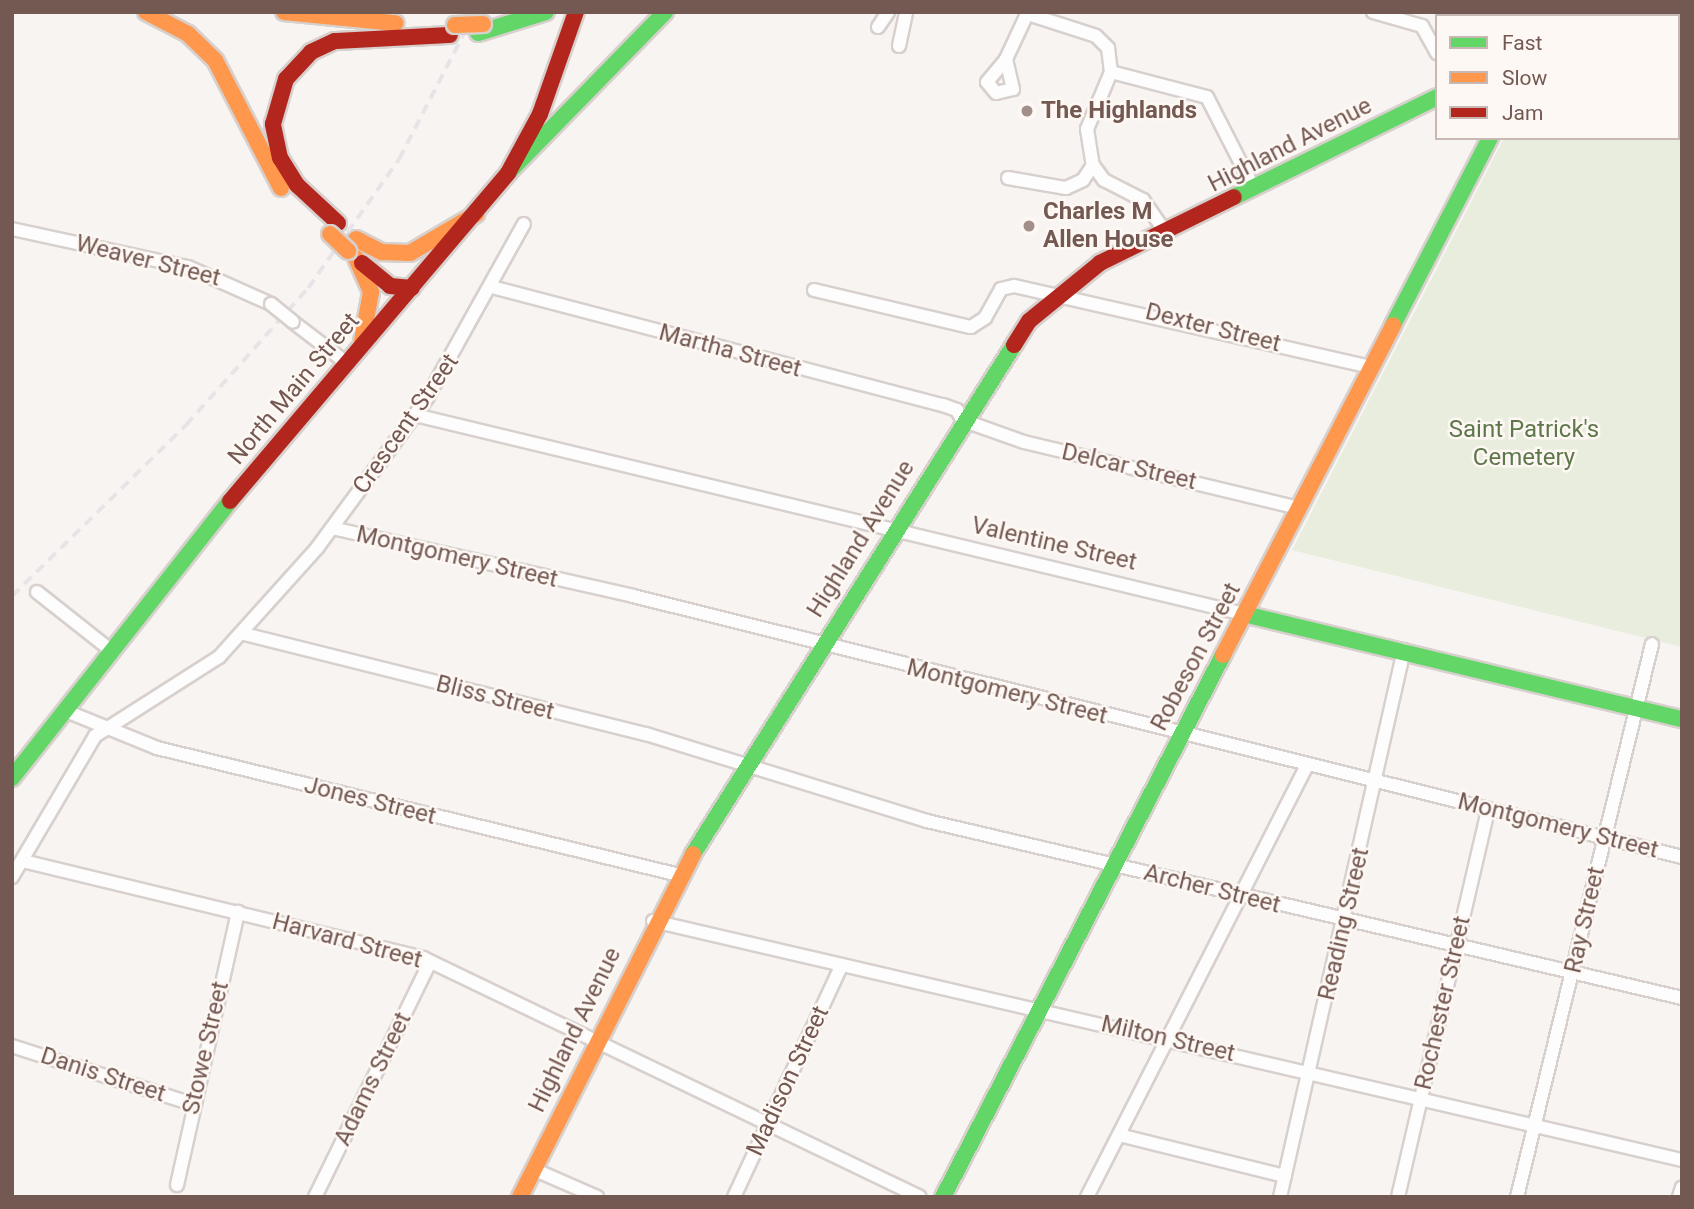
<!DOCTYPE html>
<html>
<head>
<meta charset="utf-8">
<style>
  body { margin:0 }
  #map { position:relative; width:1694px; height:1209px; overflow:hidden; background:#f8f4f1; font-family:Roboto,sans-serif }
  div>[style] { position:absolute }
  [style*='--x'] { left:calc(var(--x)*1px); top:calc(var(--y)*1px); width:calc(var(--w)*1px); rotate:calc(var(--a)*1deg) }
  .green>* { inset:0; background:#e8eddd }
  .roads { filter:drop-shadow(2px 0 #d7d0cd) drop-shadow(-2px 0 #d7d0cd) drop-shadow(0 2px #d7d0cd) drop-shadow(0 -2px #d7d0cd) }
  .street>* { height:12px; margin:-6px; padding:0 6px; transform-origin:6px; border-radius:6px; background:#fefdfd }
  .fast>* { height:16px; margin:-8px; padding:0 8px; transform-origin:8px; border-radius:8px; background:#63d668 }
  .slow>* { height:16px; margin:-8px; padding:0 8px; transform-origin:8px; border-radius:8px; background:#ff974d }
  .jam>* { height:16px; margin:-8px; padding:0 8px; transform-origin:8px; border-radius:8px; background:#b3261e }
  .rail>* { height:3.5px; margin-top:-1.75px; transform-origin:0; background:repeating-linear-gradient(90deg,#e6e4e7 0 10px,transparent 0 17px) }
  .bridges { filter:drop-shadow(2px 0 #d7d0cd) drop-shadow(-2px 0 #d7d0cd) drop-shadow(0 2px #d7d0cd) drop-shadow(0 -2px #d7d0cd) }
  .street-bridge>* { height:12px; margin:-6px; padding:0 6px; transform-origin:6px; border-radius:6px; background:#fefdfd }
  .slow-bridge>* { height:16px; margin:-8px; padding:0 8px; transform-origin:8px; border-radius:8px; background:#ff974d }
  .dots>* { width:19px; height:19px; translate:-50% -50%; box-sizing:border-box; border:4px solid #fef8f4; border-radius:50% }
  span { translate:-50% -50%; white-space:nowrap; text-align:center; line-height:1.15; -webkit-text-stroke:5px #fef8f4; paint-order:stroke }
  .poi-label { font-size:24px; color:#745952; font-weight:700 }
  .left { translate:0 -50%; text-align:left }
  .street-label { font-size:24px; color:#745952 }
  .park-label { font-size:24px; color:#5e784b }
  .frame { position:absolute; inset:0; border:14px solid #745952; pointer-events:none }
  .legend { position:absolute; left:1435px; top:14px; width:245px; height:126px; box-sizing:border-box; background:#fef8f4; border:2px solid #c7b8b3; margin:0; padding:9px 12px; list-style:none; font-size:21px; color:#745952 }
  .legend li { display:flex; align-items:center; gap:14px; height:35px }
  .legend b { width:35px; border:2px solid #c7b8b3 }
</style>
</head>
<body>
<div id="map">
  <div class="green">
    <div style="clip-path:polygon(1575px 12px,1682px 12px,1682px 647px,1292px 550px,1504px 138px,1678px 138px,1678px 16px)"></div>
  </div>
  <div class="roads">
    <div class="street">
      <div style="--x:1373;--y:12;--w:51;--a:15.9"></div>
      <div style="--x:1422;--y:26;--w:31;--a:61"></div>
      <div style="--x:1028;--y:14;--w:71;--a:17.9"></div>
      <div style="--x:1096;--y:36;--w:17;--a:45"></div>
      <div style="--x:1108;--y:48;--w:24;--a:83"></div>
      <div style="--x:1111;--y:72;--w:99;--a:14.6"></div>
      <div style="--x:1207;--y:97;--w:103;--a:62.9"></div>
      <div style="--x:878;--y:27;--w:18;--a:-56"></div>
      <div style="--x:899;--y:46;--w:35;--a:-78"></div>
      <div style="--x:1006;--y:59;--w:31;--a:77"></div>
      <div style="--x:1013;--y:89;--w:17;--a:167"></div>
      <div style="--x:996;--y:93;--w:14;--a:-129"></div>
      <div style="--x:987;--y:82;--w:30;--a:-50"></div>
      <div style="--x:1006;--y:59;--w:52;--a:-64.9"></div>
      <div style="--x:1111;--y:72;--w:62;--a:112.8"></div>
      <div style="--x:1087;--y:129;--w:36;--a:81"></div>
      <div style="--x:1093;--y:165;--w:19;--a:54"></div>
      <div style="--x:1104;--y:180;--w:44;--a:27.1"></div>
      <div style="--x:1143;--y:200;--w:38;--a:55"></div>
      <div style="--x:1008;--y:178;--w:59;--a:9.8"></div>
      <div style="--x:1066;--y:188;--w:19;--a:-25"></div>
      <div style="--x:1083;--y:180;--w:18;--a:-56"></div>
      <div style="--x:12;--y:229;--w:180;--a:12.2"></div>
      <div style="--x:188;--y:267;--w:91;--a:24"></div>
      <div style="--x:492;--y:287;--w:466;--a:14.7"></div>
      <div style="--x:943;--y:405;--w:15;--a:20"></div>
      <div style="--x:957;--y:410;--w:11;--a:63"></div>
      <div style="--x:962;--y:420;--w:66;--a:19.5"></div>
      <div style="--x:1024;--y:442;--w:282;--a:13.5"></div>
      <div style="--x:814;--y:290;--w:161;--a:13.3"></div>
      <div style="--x:971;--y:327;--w:17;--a:-33"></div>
      <div style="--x:985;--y:318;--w:33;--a:-61"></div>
      <div style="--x:1001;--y:289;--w:13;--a:-13"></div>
      <div style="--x:1014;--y:286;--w:366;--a:12.8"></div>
      <div style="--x:293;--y:322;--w:64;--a:37.4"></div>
      <div style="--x:415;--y:415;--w:853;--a:13.5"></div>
      <div style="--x:332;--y:528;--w:309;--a:12.7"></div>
      <div style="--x:633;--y:596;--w:1081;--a:13.97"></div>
      <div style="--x:37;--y:592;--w:97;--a:38.3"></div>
      <div style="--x:244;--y:634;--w:414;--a:14"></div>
      <div style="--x:646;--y:734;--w:294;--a:17.2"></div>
      <div style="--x:927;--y:821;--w:775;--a:13.19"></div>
      <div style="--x:66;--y:711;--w:98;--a:22.1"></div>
      <div style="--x:157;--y:748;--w:537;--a:13.67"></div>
      <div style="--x:23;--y:861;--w:412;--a:13.6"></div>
      <div style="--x:423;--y:958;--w:551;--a:25.68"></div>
      <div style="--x:12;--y:877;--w:164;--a:-59.5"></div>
      <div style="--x:95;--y:736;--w:147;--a:-32.5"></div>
      <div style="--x:219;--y:657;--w:147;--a:-48"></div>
      <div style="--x:317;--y:548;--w:186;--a:-53.7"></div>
      <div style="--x:427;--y:398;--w:199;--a:-60.9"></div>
      <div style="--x:653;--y:921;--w:1056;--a:13.08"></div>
      <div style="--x:12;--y:1046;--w:190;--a:17.8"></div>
      <div style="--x:1119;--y:1135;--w:171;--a:13.9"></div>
      <div style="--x:533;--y:1169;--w:70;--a:23.6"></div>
      <div style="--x:177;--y:1185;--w:280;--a:-77.4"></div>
      <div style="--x:315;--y:1197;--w:262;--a:-63.9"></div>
      <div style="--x:734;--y:1197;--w:255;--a:-65.1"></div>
      <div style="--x:1087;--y:1197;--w:484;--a:-63"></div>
      <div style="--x:1280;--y:1197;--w:561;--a:-77.23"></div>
      <div style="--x:1398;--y:1197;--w:398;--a:-76.9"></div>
      <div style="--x:1517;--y:1197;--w:569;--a:-76.28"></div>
      <div style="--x:1679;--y:1197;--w:10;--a:-73"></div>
    </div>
    <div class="fast">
      <div style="--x:1559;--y:16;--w:4;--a:-63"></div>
      <div style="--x:478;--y:33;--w:71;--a:-17.2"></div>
      <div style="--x:508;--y:173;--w:225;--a:-45.7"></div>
      <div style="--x:1234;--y:197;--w:226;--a:-26.2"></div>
      <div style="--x:1393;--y:325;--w:211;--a:-62.6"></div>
      <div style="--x:1244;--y:614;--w:450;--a:13.5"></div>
      <div style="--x:12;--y:778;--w:352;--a:-51.8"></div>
      <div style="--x:693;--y:854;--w:602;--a:-57.76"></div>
      <div style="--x:943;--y:1197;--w:610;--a:-62.68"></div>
    </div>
    <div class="slow">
      <div style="--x:146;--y:12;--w:47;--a:27.6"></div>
      <div style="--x:188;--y:34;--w:37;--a:44"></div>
      <div style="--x:215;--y:60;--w:144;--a:62.7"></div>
      <div style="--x:284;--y:12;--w:112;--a:5.7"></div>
      <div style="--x:356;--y:239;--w:29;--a:27"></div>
      <div style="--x:382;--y:252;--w:28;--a:2"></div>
      <div style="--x:410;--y:253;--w:77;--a:-30.6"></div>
      <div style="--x:356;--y:258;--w:37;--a:66"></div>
      <div style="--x:371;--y:292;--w:50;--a:100.4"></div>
      <div style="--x:1223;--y:655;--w:371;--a:-62.7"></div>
      <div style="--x:520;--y:1197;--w:384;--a:-63.2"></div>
    </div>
    <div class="jam">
      <div style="--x:338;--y:223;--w:56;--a:-137.2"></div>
      <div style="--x:297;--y:185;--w:32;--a:-122"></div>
      <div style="--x:280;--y:158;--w:35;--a:-102"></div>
      <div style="--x:273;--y:124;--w:47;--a:-73.9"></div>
      <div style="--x:286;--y:79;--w:37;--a:-47"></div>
      <div style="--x:311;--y:52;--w:26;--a:-25"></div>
      <div style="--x:335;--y:41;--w:115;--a:-3"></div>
      <div style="--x:362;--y:263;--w:36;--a:39"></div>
      <div style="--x:390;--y:286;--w:22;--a:5"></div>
      <div style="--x:1014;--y:345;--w:28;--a:-58"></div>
      <div style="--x:1029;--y:321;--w:92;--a:-39.2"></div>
      <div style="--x:1100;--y:263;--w:149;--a:-26.2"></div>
      <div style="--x:230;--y:501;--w:430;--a:-49.7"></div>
      <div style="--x:508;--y:173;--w:67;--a:-61.5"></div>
      <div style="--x:540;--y:114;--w:108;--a:-70.6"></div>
    </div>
  </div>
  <div class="rail">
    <div style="--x:12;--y:596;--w:244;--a:-44.5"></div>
    <div style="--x:186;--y:425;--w:183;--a:-48.3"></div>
    <div style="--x:308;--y:288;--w:158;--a:-54.8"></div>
    <div style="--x:399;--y:159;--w:165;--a:-62.7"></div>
  </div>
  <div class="bridges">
    <div class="street-bridge">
      <div style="--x:271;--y:304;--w:28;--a:39"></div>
    </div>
    <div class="slow-bridge">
      <div style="--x:455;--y:25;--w:28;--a:-2"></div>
      <div style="--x:330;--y:234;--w:25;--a:43"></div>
    </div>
  </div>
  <div class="dots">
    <div style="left:1027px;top:111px;background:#a28f8a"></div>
    <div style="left:1029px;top:226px;background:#a28f8a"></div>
  </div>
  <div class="poi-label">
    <span class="left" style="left:1041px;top:111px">The Highlands</span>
    <span class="left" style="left:1043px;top:226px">Charles M<br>Allen House</span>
  </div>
  <div class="street-label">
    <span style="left:1290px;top:145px;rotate:-27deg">Highland Avenue</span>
    <span style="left:148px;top:261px;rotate:14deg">Weaver Street</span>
    <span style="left:1213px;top:328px;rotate:14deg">Dexter Street</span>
    <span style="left:730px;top:351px;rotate:15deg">Martha Street</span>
    <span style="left:294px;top:389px;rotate:-50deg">North Main Street</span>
    <span style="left:406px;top:424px;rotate:-55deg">Crescent Street</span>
    <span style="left:1129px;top:467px;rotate:13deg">Delcar Street</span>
    <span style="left:861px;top:539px;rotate:-58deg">Highland Avenue</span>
    <span style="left:1054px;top:544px;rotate:13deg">Valentine Street</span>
    <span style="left:457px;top:557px;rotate:13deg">Montgomery Street</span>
    <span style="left:1196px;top:657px;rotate:-62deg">Robeson Street</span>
    <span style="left:1007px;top:692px;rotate:14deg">Montgomery Street</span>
    <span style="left:495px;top:698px;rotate:14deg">Bliss Street</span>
    <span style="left:370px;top:801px;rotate:14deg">Jones Street</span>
    <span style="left:1558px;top:826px;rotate:14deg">Montgomery Street</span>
    <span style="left:1212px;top:889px;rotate:14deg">Archer Street</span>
    <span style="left:1585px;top:920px;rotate:-77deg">Ray Street</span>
    <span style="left:1344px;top:924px;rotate:-77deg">Reading Street</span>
    <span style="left:347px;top:941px;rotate:15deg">Harvard Street</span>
    <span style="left:1443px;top:1003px;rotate:-77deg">Rochester Street</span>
    <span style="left:575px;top:1030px;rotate:-64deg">Highland Avenue</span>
    <span style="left:1168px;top:1039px;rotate:13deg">Milton Street</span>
    <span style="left:206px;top:1048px;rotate:-77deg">Stowe Street</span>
    <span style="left:103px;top:1075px;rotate:18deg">Danis Street</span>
    <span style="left:373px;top:1079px;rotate:-64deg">Adams Street</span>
    <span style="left:788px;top:1081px;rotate:-65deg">Madison Street</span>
  </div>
  <div class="park-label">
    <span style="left:1524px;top:444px">Saint Patrick's<br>Cemetery</span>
  </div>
  <div class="frame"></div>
  <ul class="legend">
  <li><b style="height:9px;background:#63d668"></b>Fast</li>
  <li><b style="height:9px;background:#ff974d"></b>Slow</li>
  <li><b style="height:9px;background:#b3261e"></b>Jam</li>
  </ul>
</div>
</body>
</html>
